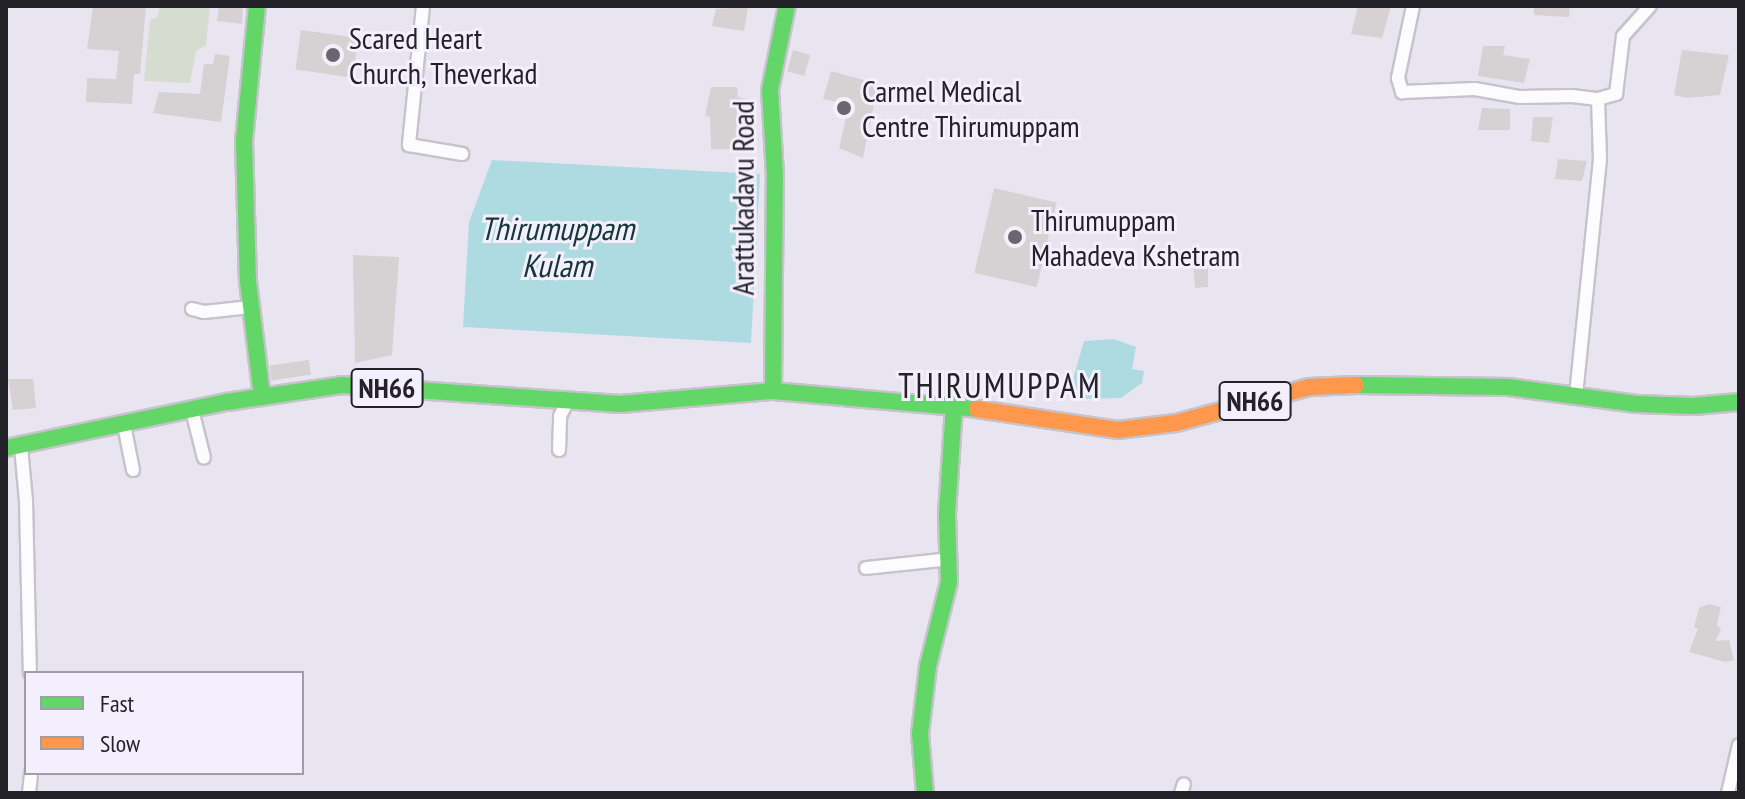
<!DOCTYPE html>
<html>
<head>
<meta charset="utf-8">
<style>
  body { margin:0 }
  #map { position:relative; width:1745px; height:799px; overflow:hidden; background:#e9e5f0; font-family:"PT Sans Narrow",sans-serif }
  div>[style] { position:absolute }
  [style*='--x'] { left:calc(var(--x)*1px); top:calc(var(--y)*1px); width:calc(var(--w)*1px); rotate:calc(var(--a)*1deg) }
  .green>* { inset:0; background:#d7dcd0 }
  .water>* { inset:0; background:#aedbe2 }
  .building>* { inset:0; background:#d6d1d3; transform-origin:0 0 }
  .roads { filter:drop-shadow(2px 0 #c6c3cb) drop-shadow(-2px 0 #c6c3cb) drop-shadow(0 2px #c6c3cb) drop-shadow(0 -2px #c6c3cb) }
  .street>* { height:12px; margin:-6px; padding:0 6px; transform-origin:6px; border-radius:6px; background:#fcfbfd }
  .fast>* { height:16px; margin:-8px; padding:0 8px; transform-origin:8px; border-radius:8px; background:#63d668 }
  .slow>* { height:16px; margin:-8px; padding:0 8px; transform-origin:8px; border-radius:8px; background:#ff974d }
  .dots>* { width:22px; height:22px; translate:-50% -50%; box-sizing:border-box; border:4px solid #f3effc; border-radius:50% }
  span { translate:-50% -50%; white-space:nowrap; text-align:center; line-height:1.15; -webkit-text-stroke:6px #f3effc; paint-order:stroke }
  .shield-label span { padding:2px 6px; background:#f3effc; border:2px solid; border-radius:6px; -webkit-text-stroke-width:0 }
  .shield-label { font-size:28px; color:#242229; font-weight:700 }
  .poi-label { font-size:30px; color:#242229 }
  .left { translate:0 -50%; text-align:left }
  .street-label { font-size:30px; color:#242229 }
  .water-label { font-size:32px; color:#153739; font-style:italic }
  .quarter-label { font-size:34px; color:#242229; letter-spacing:2px }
  .frame { position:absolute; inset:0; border:8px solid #242229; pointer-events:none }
  .legend { position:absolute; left:24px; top:671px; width:280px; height:104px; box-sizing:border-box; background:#f3effc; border:2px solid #a09da8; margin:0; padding:10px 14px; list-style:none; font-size:24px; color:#242229 }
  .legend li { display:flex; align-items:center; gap:16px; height:40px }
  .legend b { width:40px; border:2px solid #a09da8 }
</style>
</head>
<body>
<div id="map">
  <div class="green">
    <div style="clip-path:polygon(160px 6px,210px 6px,206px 45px,196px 51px,190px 83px,144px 81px,150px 19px,157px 18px)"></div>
  </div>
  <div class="water">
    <div style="clip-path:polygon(492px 160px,760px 174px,751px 343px,463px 327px,469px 222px)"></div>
    <div style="clip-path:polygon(1114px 339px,1136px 347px,1132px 369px,1144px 371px,1142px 383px,1121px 398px,1076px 399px,1069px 393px,1084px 341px)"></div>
  </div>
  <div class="building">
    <div style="clip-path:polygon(93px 6px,146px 6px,140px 74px,134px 74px,132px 104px,86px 102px,87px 78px,116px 79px,119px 51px,87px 49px)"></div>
    <div style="clip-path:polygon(219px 6px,243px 6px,242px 24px,217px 21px)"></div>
    <div style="clip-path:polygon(1358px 6px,1391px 6px,1382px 38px,1351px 34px)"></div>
    <div style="clip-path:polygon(1534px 6px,1570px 6px,1569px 17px,1534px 15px)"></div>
    <div style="clip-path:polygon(748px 7px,744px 31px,712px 26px,716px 9px)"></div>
    <div style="left:301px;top:30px;width:58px;height:40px;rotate:8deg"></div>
    <div style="clip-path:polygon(1483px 46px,1505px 46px,1503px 55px,1530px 59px,1524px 83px,1478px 76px)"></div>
    <div style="left:793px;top:50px;width:18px;height:22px;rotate:16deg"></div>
    <div style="clip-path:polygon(1682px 50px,1729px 55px,1720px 95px,1687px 98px,1674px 95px)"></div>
    <div style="clip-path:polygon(215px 54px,230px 56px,221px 122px,153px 113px,159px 92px,200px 94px,204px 64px,213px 64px)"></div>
    <div style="clip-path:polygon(831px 71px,878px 84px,863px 158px,839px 148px,849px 105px,823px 99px)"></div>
    <div style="clip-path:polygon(711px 87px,737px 87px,738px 97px,750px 100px,748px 112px,737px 111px,736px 150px,711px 149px,710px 117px,705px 116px)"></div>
    <div style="clip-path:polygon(1482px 108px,1510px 109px,1510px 130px,1478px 130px)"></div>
    <div style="clip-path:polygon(1533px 117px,1553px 117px,1549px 143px,1531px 141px)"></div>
    <div style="clip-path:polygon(1558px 159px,1587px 161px,1582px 181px,1555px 179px)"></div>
    <div style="left:994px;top:188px;width:64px;height:87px;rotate:13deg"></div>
    <div style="clip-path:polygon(353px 255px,399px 257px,392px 355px,355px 363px)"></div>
    <div style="clip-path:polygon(1193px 262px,1208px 267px,1208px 287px,1195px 288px)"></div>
    <div style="left:309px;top:360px;width:15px;height:40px;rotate:82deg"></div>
    <div style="clip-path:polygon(8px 379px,33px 379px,36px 408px,13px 410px)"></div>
    <div style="clip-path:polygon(1709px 604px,1721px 607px,1717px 624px,1721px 630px,1715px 641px,1729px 640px,1734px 660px,1725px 662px,1689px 652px,1698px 629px,1694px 627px,1699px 608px)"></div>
  </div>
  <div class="roads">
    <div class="street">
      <div style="--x:423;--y:6;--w:140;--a:95.8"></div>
      <div style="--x:409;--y:145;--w:54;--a:9.6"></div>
      <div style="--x:1413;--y:6;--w:74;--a:101.8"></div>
      <div style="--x:1398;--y:78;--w:15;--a:74"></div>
      <div style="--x:1402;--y:92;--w:73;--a:-2.4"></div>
      <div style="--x:1475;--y:89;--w:46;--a:10.1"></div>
      <div style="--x:1520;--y:97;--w:52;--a:-1.1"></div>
      <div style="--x:1572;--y:96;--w:26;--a:7"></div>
      <div style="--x:1598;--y:99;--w:60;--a:88.1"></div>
      <div style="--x:1600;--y:159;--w:238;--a:95.8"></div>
      <div style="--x:1598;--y:99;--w:19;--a:-16"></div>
      <div style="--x:1616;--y:94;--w:58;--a:-83.1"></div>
      <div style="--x:1623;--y:36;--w:40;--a:-48"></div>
      <div style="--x:192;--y:309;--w:12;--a:14"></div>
      <div style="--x:204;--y:312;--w:47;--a:-6.1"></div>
      <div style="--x:192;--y:410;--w:49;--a:76"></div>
      <div style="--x:124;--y:425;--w:46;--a:78.7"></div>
      <div style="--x:21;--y:447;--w:54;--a:84.7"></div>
      <div style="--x:26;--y:501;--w:172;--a:88.7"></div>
      <div style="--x:559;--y:450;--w:34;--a:-88"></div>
      <div style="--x:560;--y:416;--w:18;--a:-63"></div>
      <div style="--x:866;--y:568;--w:84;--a:-6.1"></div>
      <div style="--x:29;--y:793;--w:20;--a:-84"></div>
      <div style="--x:1181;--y:793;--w:9;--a:-72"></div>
      <div style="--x:1728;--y:793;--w:49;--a:-77.1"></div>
    </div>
    <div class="fast">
      <div style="--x:257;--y:6;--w:136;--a:95.5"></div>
      <div style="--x:244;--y:141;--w:140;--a:88.4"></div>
      <div style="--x:248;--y:281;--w:117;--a:83.1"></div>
      <div style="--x:1356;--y:385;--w:152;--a:0.8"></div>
      <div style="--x:1508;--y:387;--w:130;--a:7.5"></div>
      <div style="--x:1637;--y:404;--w:57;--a:2"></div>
      <div style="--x:1694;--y:406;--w:45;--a:-5.1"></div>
      <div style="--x:773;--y:391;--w:215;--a:-89.5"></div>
      <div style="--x:775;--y:176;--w:86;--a:-93.3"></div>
      <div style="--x:770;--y:90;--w:86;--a:-78.6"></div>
      <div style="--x:6;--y:448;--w:226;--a:-11.8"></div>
      <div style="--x:227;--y:402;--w:116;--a:-8.4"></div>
      <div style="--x:342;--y:385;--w:279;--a:3.9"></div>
      <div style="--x:620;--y:404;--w:154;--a:-4.9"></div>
      <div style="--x:773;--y:391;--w:205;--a:5"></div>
      <div style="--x:925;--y:793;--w:59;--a:-94.8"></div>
      <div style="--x:920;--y:734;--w:68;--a:-83.3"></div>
      <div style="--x:928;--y:666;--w:87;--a:-76"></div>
      <div style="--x:949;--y:582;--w:68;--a:-91.7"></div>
      <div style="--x:947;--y:514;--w:107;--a:-86.3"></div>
    </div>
    <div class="slow">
      <div style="--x:977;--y:409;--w:143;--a:8.5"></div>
      <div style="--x:1118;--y:430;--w:58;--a:-6.9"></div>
      <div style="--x:1176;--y:423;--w:138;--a:-15.1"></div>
      <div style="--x:1309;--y:387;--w:47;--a:-2.4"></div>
    </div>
  </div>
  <div class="dots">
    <div style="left:333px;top:55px;background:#69666f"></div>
    <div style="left:844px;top:108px;background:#69666f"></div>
    <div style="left:1015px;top:237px;background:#69666f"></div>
  </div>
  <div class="shield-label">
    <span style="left:387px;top:388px">NH66</span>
    <span style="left:1255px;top:401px">NH66</span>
  </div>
  <div class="poi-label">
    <span class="left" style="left:349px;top:55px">Scared Heart<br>Church, Theverkad</span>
    <span class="left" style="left:862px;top:108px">Carmel Medical<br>Centre Thirumuppam</span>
    <span class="left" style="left:1031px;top:237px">Thirumuppam<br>Mahadeva Kshetram</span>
  </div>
  <div class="street-label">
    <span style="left:743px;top:198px;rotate:-90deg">Arattukadavu Road</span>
  </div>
  <div class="water-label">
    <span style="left:557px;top:247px">Thirumuppam<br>Kulam</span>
  </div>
  <div class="quarter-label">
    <span style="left:1000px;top:386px">THIRUMUPPAM</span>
  </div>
  <div class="frame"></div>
  <ul class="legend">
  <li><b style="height:10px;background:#63d668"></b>Fast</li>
  <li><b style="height:10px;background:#ff974d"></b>Slow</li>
  </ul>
</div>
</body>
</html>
